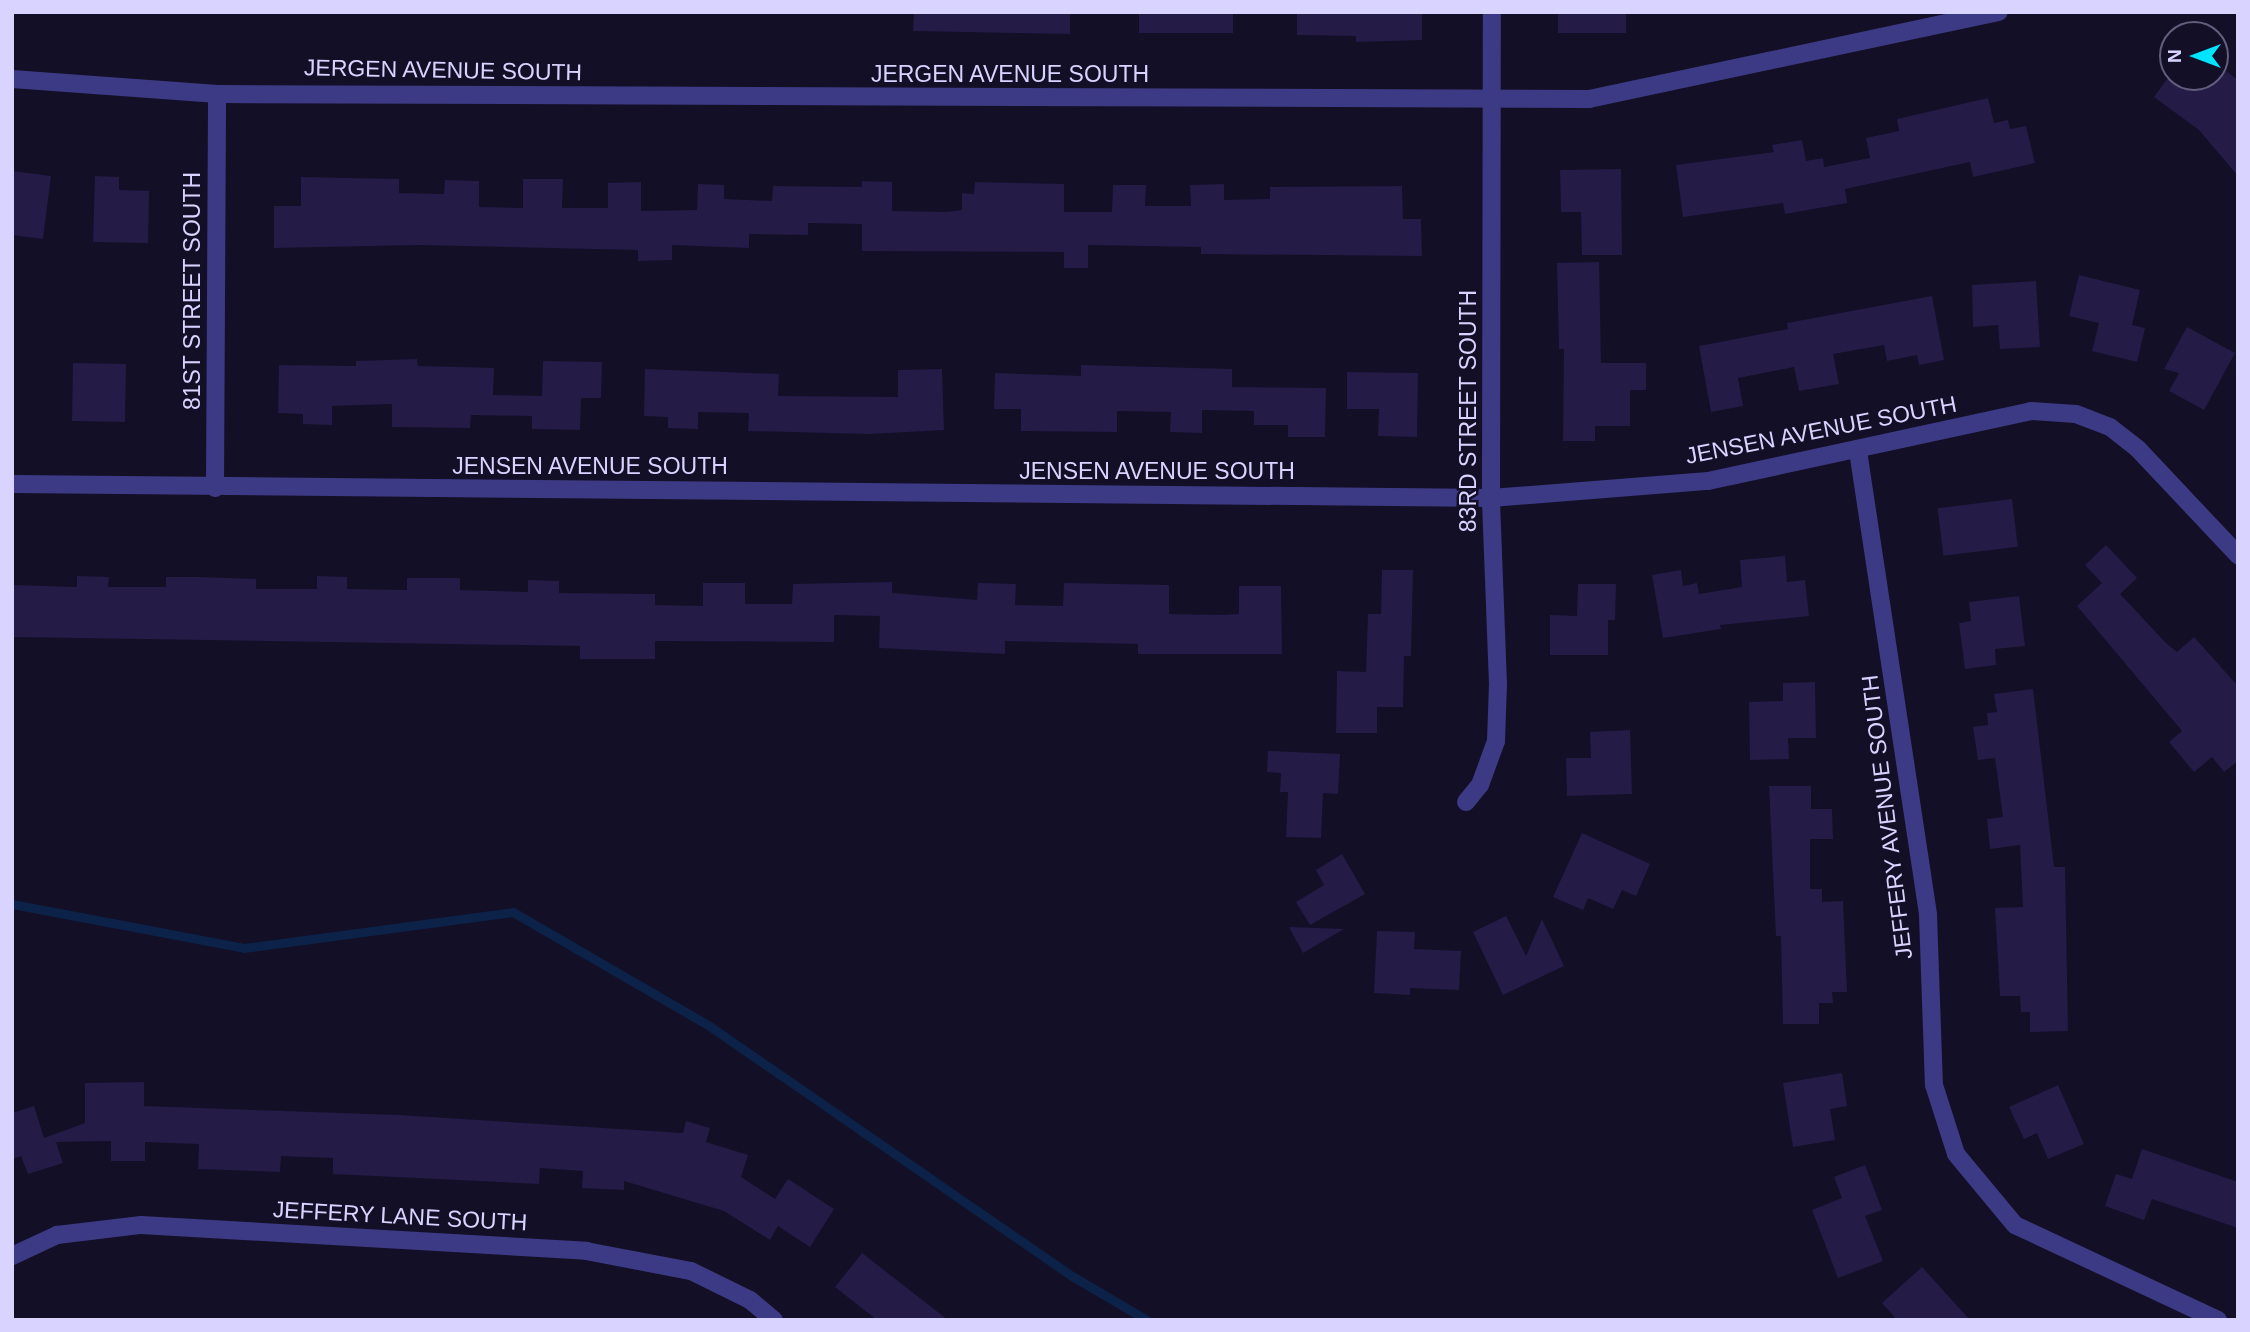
<!DOCTYPE html>
<html>
<head>
<meta charset="utf-8">
<style>
  body { margin:0 }
  #map { position:relative; width:2250px; height:1332px; overflow:hidden; background:#130f26; font-family:Arial,sans-serif }
  div>[style] { position:absolute }
  [style*='--x'] { left:calc(var(--x)*1px); top:calc(var(--y)*1px); width:calc(var(--w)*1px); rotate:calc(var(--a)*1deg) }
  .stream>* { height:9px; margin:-4.5px; padding:0 4.5px; transform-origin:4.5px; border-radius:4.5px; background:#0c2248 }
  .building>* { inset:0; background:#241b47; transform-origin:0 0 }
  .minor>* { height:18px; margin:-9px; padding:0 9px; transform-origin:9px; border-radius:9px; background:#3d3a85 }
  span { translate:-50% -50%; white-space:nowrap; text-align:center; line-height:1.15; -webkit-text-stroke:5px #130f26; paint-order:stroke }
  .street-label { font-size:23px; color:#d9d4ff }
  .frame { position:absolute; inset:0; border:14px solid #d9d4ff; pointer-events:none }
  .north { position:absolute; left:2159px; top:21px; width:70px; height:70px; box-sizing:border-box; background:#130f26; border:2px solid #625e7d; border-radius:50%; rotate:270deg; font-size:19px; font-weight:700; line-height:28px; text-align:center; color:#d9d4ff }
  .north::after { content:''; display:block; margin:auto; width:24px; height:32px; background:#00e5ff; clip-path:polygon(50% 0,100% 100%,50% 72%,0 100%) }
</style>
</head>
<body>
<div id="map">
  <div class="stream">
    <div style="--x:12;--y:904;--w:236;--a:10.7"></div>
    <div style="--x:244;--y:948;--w:271;--a:-7.6"></div>
    <div style="--x:513;--y:912;--w:225;--a:30.1"></div>
    <div style="--x:708;--y:1025;--w:442;--a:34.6"></div>
    <div style="--x:1072;--y:1276;--w:87;--a:30.4"></div>
  </div>
  <div class="building">
    <div style="clip-path:polygon(914px 12px,1070px 12px,1070px 34px,913px 31px)"></div>
    <div style="left:1139px;top:12px;width:94px;height:21px"></div>
    <div style="clip-path:polygon(1297px 12px,1422px 12px,1422px 40px,1356px 42px,1356px 36px,1297px 35px)"></div>
    <div style="left:1558px;top:12px;width:68px;height:21px"></div>
    <div style="clip-path:polygon(2215px 63px,2238px 80px,2238px 176px,2199px 130px,2154px 97px,2173px 71px,2173px 77px,2215px 77px)"></div>
    <div style="clip-path:polygon(1988px 98px,1994px 123px,2008px 120px,2010px 129px,2026px 126px,2035px 163px,1973px 177px,1970px 162px,1845px 189px,1847px 203px,1785px 214px,1783px 203px,1683px 217px,1676px 165px,1774px 152px,1772px 145px,1802px 140px,1806px 161px,1823px 158px,1824px 167px,1870px 158px,1866px 138px,1899px 131px,1897px 119px)"></div>
    <div style="clip-path:polygon(1621px 169px,1622px 255px,1582px 255px,1581px 212px,1561px 212px,1560px 170px)"></div>
    <div style="clip-path:polygon(12px 171px,51px 176px,43px 239px,12px 235px)"></div>
    <div style="clip-path:polygon(95px 176px,119px 177px,119px 190px,149px 191px,148px 243px,93px 242px)"></div>
    <div style="clip-path:polygon(301px 177px,399px 179px,399px 193px,444px 194px,445px 180px,479px 181px,479px 207px,523px 208px,523px 179px,563px 179px,562px 208px,608px 208px,608px 183px,641px 182px,641px 211px,697px 210px,698px 184px,724px 185px,724px 199px,772px 201px,773px 186px,862px 187px,862px 181px,892px 182px,892px 211px,947px 212px,962px 210px,962px 193px,974px 194px,975px 182px,1064px 184px,1064px 212px,1112px 212px,1113px 185px,1146px 185px,1145px 206px,1191px 206px,1190px 185px,1224px 184px,1224px 200px,1270px 199px,1270px 187px,1402px 186px,1403px 219px,1421px 219px,1422px 256px,1201px 254px,1201px 247px,1088px 245px,1088px 268px,1064px 268px,1064px 252px,862px 251px,862px 224px,808px 223px,808px 235px,749px 234px,749px 248px,672px 245px,672px 260px,638px 261px,638px 250px,419px 245px,274px 248px,274px 206px,301px 206px)"></div>
    <div style="clip-path:polygon(1599px 262px,1601px 363px,1646px 363px,1646px 390px,1630px 390px,1630px 426px,1595px 426px,1595px 441px,1563px 441px,1564px 349px,1559px 349px,1557px 263px)"></div>
    <div style="clip-path:polygon(2079px 275px,2140px 290px,2132px 325px,2145px 328px,2137px 362px,2092px 351px,2099px 323px,2069px 316px)"></div>
    <div style="clip-path:polygon(2036px 281px,2040px 347px,2000px 349px,1998px 325px,1973px 327px,1972px 285px)"></div>
    <div style="clip-path:polygon(1932px 296px,1944px 360px,1919px 365px,1917px 355px,1887px 361px,1884px 345px,1833px 354px,1839px 384px,1799px 391px,1794px 367px,1738px 378px,1743px 406px,1711px 412px,1699px 346px,1788px 329px,1787px 323px)"></div>
    <div style="clip-path:polygon(2187px 327px,2235px 353px,2204px 410px,2169px 391px,2179px 373px,2164px 369px)"></div>
    <div style="clip-path:polygon(417px 359px,418px 366px,494px 368px,493px 395px,542px 396px,543px 361px,602px 362px,601px 398px,581px 398px,580px 430px,532px 429px,532px 416px,471px 415px,470px 428px,392px 427px,392px 404px,332px 406px,332px 425px,303px 424px,303px 414px,278px 413px,279px 365px,356px 366px,356px 361px)"></div>
    <div style="left:73px;top:363px;width:53px;height:58px;rotate:1deg"></div>
    <div style="clip-path:polygon(1081px 365px,1232px 369px,1232px 387px,1326px 388px,1325px 437px,1288px 437px,1288px 425px,1254px 425px,1254px 411px,1202px 410px,1202px 433px,1170px 432px,1171px 412px,1117px 411px,1117px 432px,1021px 431px,1021px 409px,994px 409px,995px 373px,1081px 376px)"></div>
    <div style="clip-path:polygon(645px 369px,779px 374px,778px 396px,898px 397px,898px 370px,942px 369px,944px 430px,870px 434px,748px 431px,749px 413px,698px 412px,698px 429px,668px 428px,668px 417px,644px 416px)"></div>
    <div style="clip-path:polygon(1347px 372px,1418px 373px,1417px 437px,1378px 436px,1379px 409px,1347px 409px)"></div>
    <div style="left:2012px;top:499px;width:48px;height:75px;rotate:83deg"></div>
    <div style="clip-path:polygon(2106px 545px,2137px 578px,2120px 594px,2166px 643px,2177px 652px,2194px 637px,2238px 686px,2238px 761px,2224px 772px,2212px 757px,2194px 772px,2169px 742px,2182px 731px,2077px 606px,2102px 583px,2085px 565px)"></div>
    <div style="clip-path:polygon(1785px 556px,1787px 582px,1805px 580px,1809px 616px,1720px 625px,1721px 629px,1663px 638px,1652px 575px,1681px 570px,1683px 586px,1697px 583px,1699px 594px,1742px 587px,1740px 560px)"></div>
    <div style="clip-path:polygon(1382px 570px,1413px 570px,1411px 656px,1404px 656px,1403px 707px,1377px 707px,1377px 733px,1336px 733px,1337px 671px,1366px 672px,1368px 614px,1381px 614px)"></div>
    <div style="clip-path:polygon(77px 576px,109px 577px,108px 587px,166px 587px,166px 577px,199px 577px,256px 579px,256px 589px,317px 589px,317px 576px,347px 577px,347px 589px,407px 590px,407px 578px,460px 578px,460px 590px,528px 592px,528px 580px,559px 581px,559px 593px,655px 594px,655px 605px,703px 606px,703px 583px,745px 583px,745px 604px,792px 604px,793px 584px,892px 582px,892px 593px,977px 600px,978px 583px,1016px 584px,1015px 605px,1063px 606px,1064px 583px,1169px 585px,1169px 614px,1219px 615px,1239px 614px,1239px 586px,1281px 586px,1282px 654px,1138px 654px,1138px 644px,1005px 641px,1005px 654px,879px 648px,880px 616px,834px 615px,834px 642px,655px 641px,655px 659px,580px 659px,580px 646px,12px 637px,12px 585px,77px 587px)"></div>
    <div style="clip-path:polygon(1578px 584px,1616px 584px,1615px 620px,1608px 620px,1608px 655px,1550px 655px,1550px 615px,1577px 616px)"></div>
    <div style="clip-path:polygon(2019px 596px,2025px 646px,1995px 649px,1996px 665px,1965px 669px,1959px 623px,1971px 621px,1969px 602px)"></div>
    <div style="clip-path:polygon(1815px 682px,1816px 738px,1788px 738px,1789px 759px,1750px 760px,1749px 702px,1783px 701px,1783px 683px)"></div>
    <div style="clip-path:polygon(2033px 689px,2054px 867px,2065px 867px,2068px 1031px,2030px 1032px,2030px 1012px,2021px 1012px,2020px 996px,2000px 996px,1995px 908px,2023px 907px,2020px 845px,1990px 849px,1987px 819px,2003px 817px,1995px 758px,1978px 760px,1973px 727px,1988px 725px,1987px 713px,1997px 712px,1994px 694px)"></div>
    <div style="clip-path:polygon(1630px 730px,1632px 794px,1567px 796px,1566px 758px,1591px 758px,1590px 732px)"></div>
    <div style="clip-path:polygon(1268px 751px,1340px 754px,1338px 794px,1323px 793px,1321px 838px,1286px 837px,1288px 792px,1280px 792px,1281px 773px,1267px 772px)"></div>
    <div style="clip-path:polygon(1769px 786px,1811px 786px,1811px 809px,1832px 809px,1833px 839px,1810px 839px,1810px 889px,1822px 889px,1822px 902px,1843px 901px,1847px 992px,1832px 992px,1833px 1003px,1819px 1003px,1819px 1024px,1783px 1024px,1781px 936px,1776px 936px)"></div>
    <div style="clip-path:polygon(1582px 833px,1650px 864px,1636px 896px,1622px 890px,1613px 909px,1588px 898px,1583px 910px,1553px 897px)"></div>
    <div style="clip-path:polygon(1342px 854px,1365px 894px,1310px 925px,1296px 902px,1324px 885px,1316px 870px)"></div>
    <div style="clip-path:polygon(1506px 916px,1526px 956px,1542px 919px,1564px 966px,1503px 995px,1473px 932px)"></div>
    <div style="clip-path:polygon(1289px 927px,1344px 929px,1303px 953px)"></div>
    <div style="clip-path:polygon(1377px 931px,1415px 932px,1414px 949px,1461px 951px,1459px 990px,1410px 988px,1410px 995px,1374px 993px)"></div>
    <div style="clip-path:polygon(1842px 1073px,1847px 1106px,1830px 1109px,1835px 1140px,1793px 1147px,1783px 1083px)"></div>
    <div style="clip-path:polygon(144px 1082px,144px 1106px,399px 1115px,683px 1133px,686px 1121px,710px 1128px,706px 1142px,748px 1155px,741px 1177px,775px 1199px,788px 1179px,834px 1209px,810px 1247px,778px 1226px,770px 1240px,724px 1211px,624px 1181px,624px 1190px,582px 1188px,583px 1171px,540px 1168px,539px 1184px,333px 1174px,333px 1158px,281px 1156px,280px 1172px,198px 1169px,199px 1144px,145px 1142px,145px 1161px,111px 1161px,111px 1141px,56px 1142px,63px 1163px,28px 1174px,21px 1156px,12px 1159px,12px 1113px,34px 1106px,44px 1138px,85px 1123px,85px 1083px)"></div>
    <div style="clip-path:polygon(2058px 1085px,2084px 1144px,2048px 1159px,2037px 1133px,2024px 1139px,2009px 1107px)"></div>
    <div style="clip-path:polygon(2142px 1149px,2238px 1182px,2238px 1228px,2152px 1199px,2144px 1220px,2105px 1206px,2116px 1174px,2132px 1179px)"></div>
    <div style="clip-path:polygon(1865px 1165px,1882px 1210px,1865px 1216px,1883px 1261px,1838px 1278px,1812px 1210px,1842px 1198px,1834px 1177px)"></div>
    <div style="clip-path:polygon(862px 1253px,948px 1320px,877px 1320px,835px 1287px)"></div>
    <div style="clip-path:polygon(1922px 1267px,1970px 1320px,1897px 1320px,1882px 1303px)"></div>
  </div>
  <div class="minor">
    <div style="--x:12;--y:79;--w:206;--a:4.2"></div>
    <div style="--x:217;--y:94;--w:1372;--a:0.21"></div>
    <div style="--x:1589;--y:99;--w:419;--a:-12"></div>
    <div style="--x:1858;--y:451;--w:469;--a:81.4"></div>
    <div style="--x:1928;--y:915;--w:170;--a:88"></div>
    <div style="--x:1934;--y:1085;--w:72;--a:72.3"></div>
    <div style="--x:1956;--y:1154;--w:92;--a:50.3"></div>
    <div style="--x:2015;--y:1225;--w:224;--a:25.1"></div>
    <div style="--x:12;--y:484;--w:1479;--a:0.54"></div>
    <div style="--x:1491;--y:498;--w:218;--a:-4.5"></div>
    <div style="--x:1708;--y:481;--w:330;--a:-12.2"></div>
    <div style="--x:2031;--y:411;--w:45;--a:3.8"></div>
    <div style="--x:2076;--y:414;--w:36;--a:21"></div>
    <div style="--x:2110;--y:427;--w:36;--a:38"></div>
    <div style="--x:2138;--y:449;--w:146;--a:46.7"></div>
    <div style="--x:215;--y:488;--w:394;--a:-89.7"></div>
    <div style="--x:1466;--y:802;--w:22;--a:-51"></div>
    <div style="--x:1480;--y:785;--w:47;--a:-70"></div>
    <div style="--x:1496;--y:741;--w:57;--a:-88"></div>
    <div style="--x:1498;--y:684;--w:186;--a:-92.2"></div>
    <div style="--x:1491;--y:498;--w:486;--a:-89.9"></div>
    <div style="--x:12;--y:1256;--w:50;--a:-25"></div>
    <div style="--x:57;--y:1235;--w:85;--a:-6.8"></div>
    <div style="--x:141;--y:1225;--w:446;--a:3.3"></div>
    <div style="--x:586;--y:1251;--w:107;--a:10.8"></div>
    <div style="--x:691;--y:1271;--w:66;--a:26.2"></div>
    <div style="--x:750;--y:1300;--w:31;--a:40"></div>
  </div>
  <div class="street-label">
    <span style="left:443px;top:70px;rotate:1deg">JERGEN AVENUE SOUTH</span>
    <span style="left:1010px;top:74px">JERGEN AVENUE SOUTH</span>
    <span style="left:192px;top:291px;rotate:-90deg">81ST STREET SOUTH</span>
    <span style="left:1468px;top:411px;rotate:-90deg">83RD STREET SOUTH</span>
    <span style="left:1821px;top:430px;rotate:-11deg">JENSEN AVENUE SOUTH</span>
    <span style="left:590px;top:466px">JENSEN AVENUE SOUTH</span>
    <span style="left:1157px;top:471px">JENSEN AVENUE SOUTH</span>
    <span style="left:1887px;top:817px;rotate:-97deg">JEFFERY AVENUE SOUTH</span>
    <span style="left:400px;top:1216px;rotate:3deg">JEFFERY LANE SOUTH</span>
  </div>
  <div class="frame"></div>
  <div class="north">N</div>
</div>
</body>
</html>
